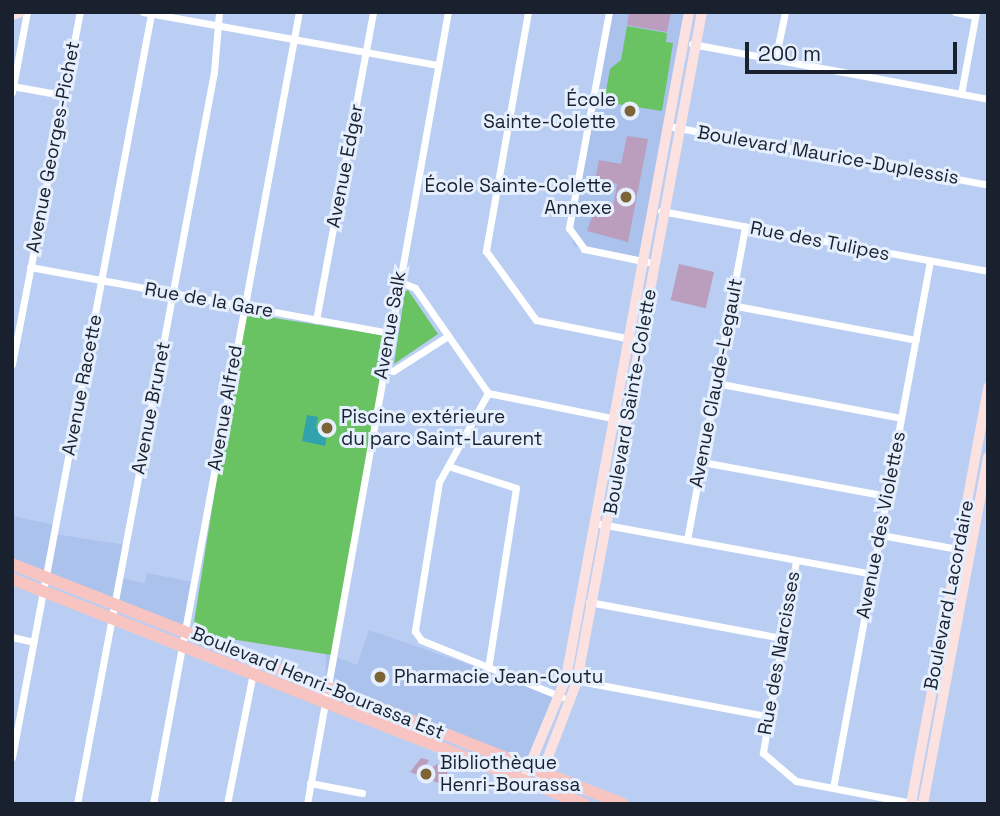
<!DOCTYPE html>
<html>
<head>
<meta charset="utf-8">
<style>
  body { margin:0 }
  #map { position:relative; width:1000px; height:816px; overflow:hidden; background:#bacef3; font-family:"Space Grotesk",sans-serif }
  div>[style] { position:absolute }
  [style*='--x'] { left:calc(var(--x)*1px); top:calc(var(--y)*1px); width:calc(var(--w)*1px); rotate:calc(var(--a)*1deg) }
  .built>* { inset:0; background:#aac2ec }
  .green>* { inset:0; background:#69c363; transform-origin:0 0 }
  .water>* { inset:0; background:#32a3ac }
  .building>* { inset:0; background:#bb9ebe; transform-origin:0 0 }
  .street>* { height:7px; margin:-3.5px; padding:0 3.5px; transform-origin:3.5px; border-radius:3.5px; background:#fff }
  .secondary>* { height:10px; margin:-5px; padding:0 5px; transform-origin:5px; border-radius:5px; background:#fbe1e0 }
  .primary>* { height:12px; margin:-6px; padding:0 6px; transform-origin:6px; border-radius:6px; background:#f7c4c1 }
  .dots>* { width:19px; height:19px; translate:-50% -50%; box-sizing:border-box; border:4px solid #e6effe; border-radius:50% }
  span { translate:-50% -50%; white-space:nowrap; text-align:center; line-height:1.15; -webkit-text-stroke:6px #e6effe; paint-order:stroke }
  .poi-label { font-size:19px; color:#19212e }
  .right { translate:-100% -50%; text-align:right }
  .left { translate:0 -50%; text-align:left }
  .street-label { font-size:19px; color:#19212e }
  .frame { position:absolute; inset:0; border:14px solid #19212e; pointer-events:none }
  .scale { position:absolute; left:745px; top:42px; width:212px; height:32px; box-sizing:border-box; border:4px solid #19212e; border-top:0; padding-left:9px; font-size:21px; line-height:24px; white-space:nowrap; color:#19212e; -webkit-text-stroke:5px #e6effe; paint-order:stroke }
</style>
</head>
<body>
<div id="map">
  <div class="built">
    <div style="clip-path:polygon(609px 12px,689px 12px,643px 261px,574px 246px,569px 225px)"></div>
    <div style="clip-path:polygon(12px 516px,55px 525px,54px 534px,126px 545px,120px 578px,145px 583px,147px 573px,193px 582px,184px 630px,12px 564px)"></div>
    <div style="clip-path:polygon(369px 630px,560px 696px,531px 766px,325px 688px,326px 653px,357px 665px)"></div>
  </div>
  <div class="green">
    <div style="clip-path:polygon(627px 26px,667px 33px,666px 42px,673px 43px,662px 111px,604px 102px,610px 69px,621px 60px)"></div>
    <div style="clip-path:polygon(408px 290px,438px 334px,394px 364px,405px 292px)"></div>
    <div style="left:243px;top:313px;width:147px;height:324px;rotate:9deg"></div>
  </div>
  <div class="water">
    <div style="clip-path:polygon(307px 415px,318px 417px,316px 428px,328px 430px,325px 446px,302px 441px)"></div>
  </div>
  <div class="building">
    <div style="clip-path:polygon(629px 12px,671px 12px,667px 32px,627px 25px)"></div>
    <div style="clip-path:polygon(627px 136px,648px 139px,628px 242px,587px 231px,595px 209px,612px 212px,617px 184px,595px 180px,599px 160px,621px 164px)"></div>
    <div style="left:679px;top:264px;width:36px;height:37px;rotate:13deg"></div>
    <div style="clip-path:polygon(421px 758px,429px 760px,422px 774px,437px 764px,448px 769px,447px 777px,465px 785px,462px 792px,410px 772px)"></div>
  </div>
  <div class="street">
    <div style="--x:143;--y:12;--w:300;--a:10.2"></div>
    <div style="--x:528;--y:12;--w:243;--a:100"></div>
    <div style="--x:486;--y:251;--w:85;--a:54.1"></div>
    <div style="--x:536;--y:320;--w:107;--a:11.3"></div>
    <div style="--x:609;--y:12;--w:220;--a:100.5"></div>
    <div style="--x:569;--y:228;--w:26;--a:54"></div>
    <div style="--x:584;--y:249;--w:65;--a:11.5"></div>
    <div style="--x:955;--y:12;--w:20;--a:11"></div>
    <div style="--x:692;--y:44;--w:301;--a:10.5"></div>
    <div style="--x:775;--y:60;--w:49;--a:-78.2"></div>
    <div style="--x:12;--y:86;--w:51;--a:10.2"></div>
    <div style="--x:12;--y:92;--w:81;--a:-79.4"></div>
    <div style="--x:961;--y:94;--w:83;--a:-79.6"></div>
    <div style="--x:668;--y:126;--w:325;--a:10.4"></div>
    <div style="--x:661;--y:211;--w:332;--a:10.4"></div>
    <div style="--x:30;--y:267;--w:365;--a:10.4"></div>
    <div style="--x:398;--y:281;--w:18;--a:22"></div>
    <div style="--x:415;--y:288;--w:128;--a:55.2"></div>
    <div style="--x:488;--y:393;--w:142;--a:11.4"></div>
    <div style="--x:731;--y:305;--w:188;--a:10.7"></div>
    <div style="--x:316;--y:320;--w:313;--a:-79.5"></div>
    <div style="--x:12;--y:364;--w:359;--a:-79.1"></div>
    <div style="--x:382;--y:369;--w:11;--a:10"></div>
    <div style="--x:393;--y:371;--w:65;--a:-32.5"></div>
    <div style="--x:716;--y:383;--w:188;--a:10.7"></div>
    <div style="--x:488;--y:393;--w:102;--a:118.8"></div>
    <div style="--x:439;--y:482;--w:151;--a:99.2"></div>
    <div style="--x:415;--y:631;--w:11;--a:56"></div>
    <div style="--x:421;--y:640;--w:152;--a:22"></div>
    <div style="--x:702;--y:462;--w:188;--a:10.4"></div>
    <div style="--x:448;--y:466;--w:71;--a:17.9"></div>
    <div style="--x:516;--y:488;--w:182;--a:98.8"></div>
    <div style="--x:595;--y:523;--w:282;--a:10.4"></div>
    <div style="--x:881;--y:535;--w:78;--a:10.3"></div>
    <div style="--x:687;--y:540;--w:319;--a:-79.5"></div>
    <div style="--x:796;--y:561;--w:195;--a:99.8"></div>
    <div style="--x:763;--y:753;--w:43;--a:40.3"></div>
    <div style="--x:796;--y:781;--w:123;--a:10.8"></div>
    <div style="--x:589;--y:602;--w:195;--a:10.6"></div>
    <div style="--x:12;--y:637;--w:22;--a:13"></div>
    <div style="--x:574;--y:680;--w:196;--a:10.6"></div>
    <div style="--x:12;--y:757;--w:756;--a:-79.4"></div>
    <div style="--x:310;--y:783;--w:53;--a:10.9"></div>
    <div style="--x:833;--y:788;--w:536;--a:-79.57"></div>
    <div style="--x:77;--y:804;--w:745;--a:-79.4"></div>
    <div style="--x:214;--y:72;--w:60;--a:-85.2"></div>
    <div style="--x:153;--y:804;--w:805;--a:-79.56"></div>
    <div style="--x:227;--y:804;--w:149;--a:-78.8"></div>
    <div style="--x:307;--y:804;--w:804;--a:-79.91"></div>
  </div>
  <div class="secondary">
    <div style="--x:12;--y:15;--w:9;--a:-18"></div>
    <div style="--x:540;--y:778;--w:104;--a:-69.1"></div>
    <div style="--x:577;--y:681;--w:681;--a:-79.42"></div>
    <div style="--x:524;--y:779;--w:109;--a:-67.4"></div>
    <div style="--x:566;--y:678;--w:677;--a:-79.54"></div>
    <div style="--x:911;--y:804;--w:424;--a:-79.5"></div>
    <div style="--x:923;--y:804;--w:353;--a:-79.4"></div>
  </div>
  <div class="primary">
    <div style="--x:12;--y:564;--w:656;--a:21.44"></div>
    <div style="--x:12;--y:579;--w:615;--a:21.47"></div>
  </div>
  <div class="dots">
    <div style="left:630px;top:111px;background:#7c6435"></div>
    <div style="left:626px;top:197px;background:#7c6435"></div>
    <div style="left:327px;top:428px;background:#7c6435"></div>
    <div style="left:380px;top:677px;background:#7c6435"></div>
    <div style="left:426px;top:774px;background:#7c6435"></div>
  </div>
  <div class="poi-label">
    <span class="right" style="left:616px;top:111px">École<br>Sainte-Colette</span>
    <span class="right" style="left:612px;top:197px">École Sainte-Colette<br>Annexe</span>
    <span class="left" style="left:341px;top:428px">Piscine extérieure<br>du parc Saint-Laurent</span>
    <span class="left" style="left:394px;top:677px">Pharmacie Jean-Coutu</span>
    <span class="left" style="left:440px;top:774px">Bibliothèque<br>Henri-Bourassa</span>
  </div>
  <div class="street-label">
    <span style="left:53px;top:147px;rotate:-79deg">Avenue Georges-Pichet</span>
    <span style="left:828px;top:155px;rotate:10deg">Boulevard Maurice-Duplessis</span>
    <span style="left:345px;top:166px;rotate:-79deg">Avenue Edger</span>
    <span style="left:820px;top:241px;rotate:11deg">Rue des Tulipes</span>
    <span style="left:209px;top:300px;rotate:10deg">Rue de la Gare</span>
    <span style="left:390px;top:325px;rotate:-80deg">Avenue Salk</span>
    <span style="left:716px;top:383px;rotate:-79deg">Avenue Claude-Legault</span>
    <span style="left:82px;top:385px;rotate:-79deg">Avenue Racette</span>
    <span style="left:630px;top:402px;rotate:-80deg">Boulevard Sainte-Colette</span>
    <span style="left:151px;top:408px;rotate:-79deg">Avenue Brunet</span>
    <span style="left:225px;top:408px;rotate:-80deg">Avenue Alfred</span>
    <span style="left:881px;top:525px;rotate:-79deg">Avenue des Violettes</span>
    <span style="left:949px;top:595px;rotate:-79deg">Boulevard Lacordaire</span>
    <span style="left:779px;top:653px;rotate:-80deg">Rue des Narcisses</span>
    <span style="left:318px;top:683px;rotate:22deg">Boulevard Henri-Bourassa Est</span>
  </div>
  <div class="frame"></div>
  <div class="scale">200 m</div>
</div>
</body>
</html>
